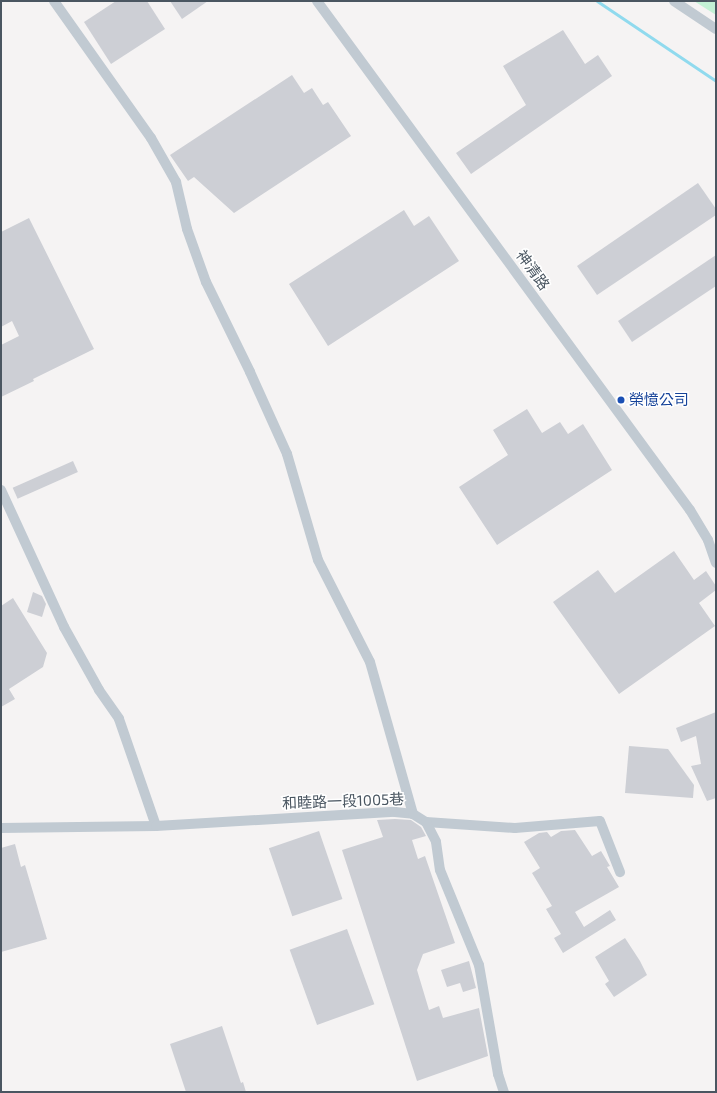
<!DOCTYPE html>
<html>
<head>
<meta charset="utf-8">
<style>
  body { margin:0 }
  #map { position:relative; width:717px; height:1093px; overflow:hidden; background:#f5f3f3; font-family:"Exo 2","Noto Sans TC",sans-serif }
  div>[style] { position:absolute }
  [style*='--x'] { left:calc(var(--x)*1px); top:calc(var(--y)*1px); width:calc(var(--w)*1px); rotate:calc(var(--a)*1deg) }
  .green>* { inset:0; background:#c3f1d5 }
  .stream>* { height:3px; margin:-1.5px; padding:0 1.5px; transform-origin:1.5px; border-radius:1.5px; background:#90daee }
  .building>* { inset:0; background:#cdcfd5; transform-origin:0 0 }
  .minor>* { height:10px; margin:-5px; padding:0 5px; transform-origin:5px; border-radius:5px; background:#c1cad2 }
  .dots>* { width:11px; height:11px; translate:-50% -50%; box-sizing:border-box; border:2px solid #fff; border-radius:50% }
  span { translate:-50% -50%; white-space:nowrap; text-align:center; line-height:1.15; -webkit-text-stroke:3px #fff; paint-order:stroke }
  .street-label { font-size:15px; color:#4a5661 }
  .transit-label { font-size:15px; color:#164399 }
  .left { translate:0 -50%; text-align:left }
  .frame { position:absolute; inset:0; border:2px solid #4a5661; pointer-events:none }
</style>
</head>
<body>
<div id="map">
  <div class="green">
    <div style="clip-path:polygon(694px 1px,716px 1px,716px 15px)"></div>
  </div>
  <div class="stream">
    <div style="--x:597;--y:1;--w:143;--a:33.9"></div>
  </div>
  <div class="building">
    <div style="clip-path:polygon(116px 1px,147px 1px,165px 29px,111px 64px,84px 22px)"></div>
    <div style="clip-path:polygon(170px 1px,208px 1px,182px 19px)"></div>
    <div style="clip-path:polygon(563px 30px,585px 64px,598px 55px,612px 76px,471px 174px,456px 153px,526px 105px,503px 66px)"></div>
    <div style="clip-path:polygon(292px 75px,304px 93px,312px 88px,323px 105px,328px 102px,351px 136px,234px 213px,194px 177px,188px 181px,170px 155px)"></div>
    <div style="clip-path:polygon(698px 183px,716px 209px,716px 215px,597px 295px,577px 266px)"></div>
    <div style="clip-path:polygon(404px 210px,414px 226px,429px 216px,459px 261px,328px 346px,289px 284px)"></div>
    <div style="clip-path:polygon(29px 218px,94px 349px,33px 379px,34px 381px,1px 397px,1px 345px,19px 336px,12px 321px,1px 327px,1px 232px)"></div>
    <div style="clip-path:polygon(716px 255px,716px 286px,632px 342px,618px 321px)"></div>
    <div style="clip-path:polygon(527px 409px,542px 433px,560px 422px,568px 434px,583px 424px,612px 470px,497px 545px,459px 487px,508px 455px,493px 430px)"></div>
    <div style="left:73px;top:461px;width:12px;height:66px;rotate:66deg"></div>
    <div style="clip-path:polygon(674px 551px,694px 580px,706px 571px,716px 586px,716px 590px,699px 603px,715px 626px,619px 694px,553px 602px,598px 570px,615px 593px)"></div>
    <div style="clip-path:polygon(33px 592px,42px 596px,46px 604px,42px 617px,27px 612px)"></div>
    <div style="clip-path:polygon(13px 598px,47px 653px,43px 667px,9px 689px,15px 699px,1px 707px,1px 606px)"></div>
    <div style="clip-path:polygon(716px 712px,716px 798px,707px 801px,691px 766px,701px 764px,696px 736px,681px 742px,676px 728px)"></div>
    <div style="clip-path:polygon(629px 746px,668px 749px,694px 785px,693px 798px,625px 793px)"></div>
    <div style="clip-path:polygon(395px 819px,411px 820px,421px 827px,426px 836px,412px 840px,418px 859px,425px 856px,455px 943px,423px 954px,417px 970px,429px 1010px,439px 1006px,443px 1018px,479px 1008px,488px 1056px,417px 1081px,342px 850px,383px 837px,377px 820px)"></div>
    <div style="clip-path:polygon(575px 830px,592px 856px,601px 851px,610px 866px,607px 867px,619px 887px,575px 912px,584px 927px,610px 910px,616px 920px,563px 953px,554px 938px,561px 934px,546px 909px,552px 906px,532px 873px,540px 868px,524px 842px,539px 833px,547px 832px,551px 837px,561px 831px)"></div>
    <div style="left:319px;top:831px;width:72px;height:53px;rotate:71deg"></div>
    <div style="clip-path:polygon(15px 844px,21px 867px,25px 865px,47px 939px,1px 952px,1px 848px)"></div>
    <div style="left:347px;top:929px;width:80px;height:61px;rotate:70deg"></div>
    <div style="clip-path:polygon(625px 938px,640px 961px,647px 975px,614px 997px,605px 984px,609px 981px,595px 957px)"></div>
    <div style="clip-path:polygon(469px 961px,476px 988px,463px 992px,460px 983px,447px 987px,441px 970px)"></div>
    <div style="clip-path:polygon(222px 1026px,241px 1083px,243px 1082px,246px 1092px,186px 1092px,170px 1044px)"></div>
  </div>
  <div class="minor">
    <div style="--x:54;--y:1;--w:168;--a:54.7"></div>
    <div style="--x:151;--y:138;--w:51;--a:60.4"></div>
    <div style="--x:176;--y:182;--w:48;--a:76.8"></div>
    <div style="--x:187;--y:229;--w:56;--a:70.3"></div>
    <div style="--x:206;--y:282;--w:100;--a:63.9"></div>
    <div style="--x:250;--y:372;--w:90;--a:65.7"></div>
    <div style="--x:287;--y:454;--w:110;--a:73.7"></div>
    <div style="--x:318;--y:560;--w:114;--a:63"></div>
    <div style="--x:370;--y:662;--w:158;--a:74.2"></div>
    <div style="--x:317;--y:1;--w:631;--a:53.77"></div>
    <div style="--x:690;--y:510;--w:35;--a:59"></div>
    <div style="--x:708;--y:540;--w:24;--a:71"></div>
    <div style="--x:674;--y:1;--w:50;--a:33.7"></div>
    <div style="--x:1;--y:490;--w:151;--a:65.3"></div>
    <div style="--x:64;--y:627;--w:72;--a:60.9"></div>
    <div style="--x:99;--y:690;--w:35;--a:55"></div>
    <div style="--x:119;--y:719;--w:113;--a:70.9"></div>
    <div style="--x:426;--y:822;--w:89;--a:3.9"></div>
    <div style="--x:515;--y:828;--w:85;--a:-4.7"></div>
    <div style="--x:600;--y:821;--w:55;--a:68.6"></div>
    <div style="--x:1;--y:828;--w:155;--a:-0.7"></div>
    <div style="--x:156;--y:826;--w:239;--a:-3.4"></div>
    <div style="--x:395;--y:812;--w:18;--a:6"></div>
    <div style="--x:413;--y:814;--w:15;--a:32"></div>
    <div style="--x:426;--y:822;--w:22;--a:63"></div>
    <div style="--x:436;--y:842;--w:28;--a:82"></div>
    <div style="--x:440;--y:870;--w:103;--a:67.7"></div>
    <div style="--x:479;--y:965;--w:111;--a:80.1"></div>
    <div style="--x:498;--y:1074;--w:19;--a:72"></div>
  </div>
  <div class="dots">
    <div style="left:621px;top:400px;background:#1a4fb4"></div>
  </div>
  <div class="street-label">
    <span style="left:533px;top:270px;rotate:54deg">神清路</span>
    <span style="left:343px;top:801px;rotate:-2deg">和睦路一段1005巷</span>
  </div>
  <div class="transit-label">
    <span class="left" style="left:629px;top:400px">榮憶公司</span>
  </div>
  <div class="frame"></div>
</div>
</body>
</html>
